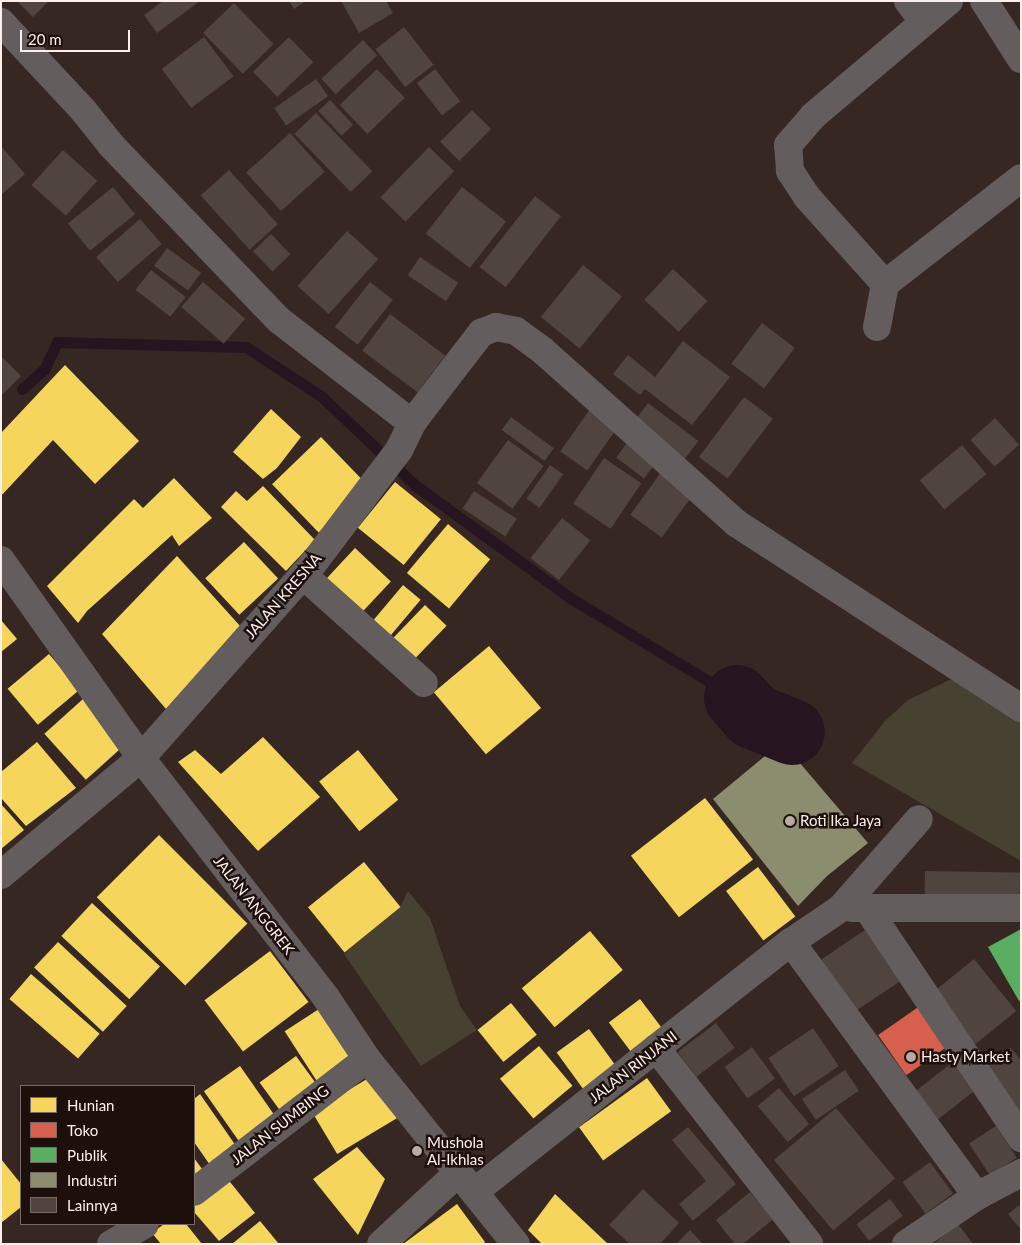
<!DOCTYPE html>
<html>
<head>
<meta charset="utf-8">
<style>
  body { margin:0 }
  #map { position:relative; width:1022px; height:1245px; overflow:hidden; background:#372722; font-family:Lato,sans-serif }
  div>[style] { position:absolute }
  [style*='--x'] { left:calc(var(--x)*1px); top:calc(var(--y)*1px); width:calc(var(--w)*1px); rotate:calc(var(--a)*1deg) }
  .green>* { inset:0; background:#464131 }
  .homes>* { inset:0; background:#f6d55c; transform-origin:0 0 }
  .shops>* { inset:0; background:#d6604d; transform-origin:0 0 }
  .public>* { inset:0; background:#5aae61 }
  .industry>* { inset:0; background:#8c8c6e }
  .stream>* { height:11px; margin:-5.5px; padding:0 5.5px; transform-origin:5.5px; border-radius:5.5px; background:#271421 }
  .river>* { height:66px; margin:-33px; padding:0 33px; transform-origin:33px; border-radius:33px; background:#271421 }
  .building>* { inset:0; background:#4f443e; transform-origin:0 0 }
  .minor>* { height:28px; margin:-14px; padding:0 14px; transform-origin:14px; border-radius:14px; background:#645d5e }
  .dots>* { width:14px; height:14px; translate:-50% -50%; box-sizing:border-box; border:2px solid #1d100c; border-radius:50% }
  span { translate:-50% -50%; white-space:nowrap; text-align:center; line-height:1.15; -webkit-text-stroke:5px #1d100c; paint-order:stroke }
  .street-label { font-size:15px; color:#fdf0ec }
  .poi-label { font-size:15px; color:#fdf0ec }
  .left { translate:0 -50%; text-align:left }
  .frame { position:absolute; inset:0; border:2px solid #fdf0ec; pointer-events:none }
  .legend { position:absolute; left:20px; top:1085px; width:175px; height:140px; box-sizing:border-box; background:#1d100c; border:1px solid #776a66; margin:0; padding:6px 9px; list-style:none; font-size:15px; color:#fdf0ec }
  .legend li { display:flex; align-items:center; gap:10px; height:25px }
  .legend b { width:25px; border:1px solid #776a66 }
  .scale { position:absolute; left:20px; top:30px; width:110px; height:22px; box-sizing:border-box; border:2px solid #fdf0ec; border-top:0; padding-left:6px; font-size:15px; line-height:18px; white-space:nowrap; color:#fdf0ec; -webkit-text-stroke:4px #1d100c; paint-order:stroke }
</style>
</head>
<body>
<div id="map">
  <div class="green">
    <div style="clip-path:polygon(972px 669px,1021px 698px,1021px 861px,852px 763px,885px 721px,908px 700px)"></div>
    <div style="clip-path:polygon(408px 891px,430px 918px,460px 1006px,477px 1030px,421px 1066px,344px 954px,400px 907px)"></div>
  </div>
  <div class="homes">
    <div style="clip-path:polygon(65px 365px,139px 441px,95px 484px,53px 440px,1px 496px,1px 433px)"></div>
    <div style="clip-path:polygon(271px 409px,301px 437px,277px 468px,263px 479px,233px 452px)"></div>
    <div style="left:321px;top:437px;width:67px;height:68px;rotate:46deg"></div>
    <div style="clip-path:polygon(174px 478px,212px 518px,179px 546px,172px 535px,87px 611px,78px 623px,47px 586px,134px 499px,143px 508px)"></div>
    <div style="left:395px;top:482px;width:59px;height:59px;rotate:39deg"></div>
    <div style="clip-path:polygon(263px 486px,315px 540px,286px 571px,221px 507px,236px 491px,247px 501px)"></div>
    <div style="left:448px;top:524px;width:55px;height:64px;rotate:40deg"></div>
    <div style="left:244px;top:542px;width:50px;height:53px;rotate:47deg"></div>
    <div style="left:355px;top:548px;width:49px;height:43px;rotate:43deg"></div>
    <div style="clip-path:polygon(177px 556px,241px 627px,166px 709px,102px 634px)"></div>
    <div style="left:403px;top:585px;width:23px;height:52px;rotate:40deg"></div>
    <div style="left:425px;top:605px;width:30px;height:52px;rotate:44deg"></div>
    <div style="clip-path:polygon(1px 620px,17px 639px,1px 652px)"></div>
    <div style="left:489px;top:646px;width:81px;height:72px;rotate:50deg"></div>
    <div style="left:49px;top:654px;width:47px;height:54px;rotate:50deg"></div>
    <div style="left:83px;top:699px;width:62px;height:52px;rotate:48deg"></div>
    <div style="clip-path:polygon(263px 737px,320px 797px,258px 851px,178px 762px,195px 750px,221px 774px)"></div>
    <div style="clip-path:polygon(37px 742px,76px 788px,26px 826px,1px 798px,1px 772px)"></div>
    <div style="left:358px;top:750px;width:64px;height:50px;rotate:51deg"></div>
    <div style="left:705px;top:798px;width:78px;height:94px;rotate:52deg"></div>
    <div style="clip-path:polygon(1px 804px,24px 830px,1px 849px)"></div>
    <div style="left:159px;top:835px;width:125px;height:88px;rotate:45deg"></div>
    <div style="left:364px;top:862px;width:58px;height:72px;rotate:51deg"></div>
    <div style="left:758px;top:867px;width:62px;height:40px;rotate:53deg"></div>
    <div style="left:92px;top:903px;width:93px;height:45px;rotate:43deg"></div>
    <div style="left:590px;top:931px;width:51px;height:89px;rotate:50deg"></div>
    <div style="left:58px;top:942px;width:94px;height:35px;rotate:43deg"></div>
    <div style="left:270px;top:951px;width:64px;height:82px;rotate:53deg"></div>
    <div style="left:31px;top:974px;width:91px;height:33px;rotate:41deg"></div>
    <div style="left:640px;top:999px;width:44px;height:39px;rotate:53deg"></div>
    <div style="left:511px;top:1003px;width:41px;height:43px;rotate:51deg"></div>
    <div style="left:319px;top:1009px;width:60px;height:41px;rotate:57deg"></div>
    <div style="left:589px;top:1029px;width:47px;height:40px;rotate:54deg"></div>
    <div style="left:539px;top:1046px;width:52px;height:51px;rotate:50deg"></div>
    <div style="left:296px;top:1056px;width:36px;height:45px;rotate:54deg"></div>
    <div style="left:240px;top:1066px;width:62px;height:44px;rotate:55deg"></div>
    <div style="left:372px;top:1076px;width:49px;height:70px;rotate:59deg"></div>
    <div style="left:647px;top:1078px;width:41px;height:84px;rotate:54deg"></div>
    <div style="clip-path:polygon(200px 1094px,236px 1146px,210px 1165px,194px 1142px,194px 1099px)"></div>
    <div style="clip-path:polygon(357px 1147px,385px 1179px,358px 1235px,313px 1179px)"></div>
    <div style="clip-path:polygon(194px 1158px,205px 1173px,194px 1182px)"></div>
    <div style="clip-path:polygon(1px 1159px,21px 1184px,21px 1207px,1px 1223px)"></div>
    <div style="clip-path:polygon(226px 1177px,255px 1213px,219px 1241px,194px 1212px,194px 1203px)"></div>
    <div style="clip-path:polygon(555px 1194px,608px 1244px,542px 1244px,528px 1230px)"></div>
    <div style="clip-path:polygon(457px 1204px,485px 1242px,483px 1244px,403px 1244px)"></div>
    <div style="clip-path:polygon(260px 1221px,279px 1244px,232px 1244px)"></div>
    <div style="clip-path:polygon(164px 1224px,186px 1224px,202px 1244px,161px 1244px,152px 1233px)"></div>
  </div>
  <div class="shops">
    <div style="left:924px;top:1003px;width:49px;height:56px;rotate:55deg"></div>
  </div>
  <div class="public">
    <div style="clip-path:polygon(1021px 929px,1021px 1000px,1019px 1001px,988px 947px)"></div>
  </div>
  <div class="industry">
    <div style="clip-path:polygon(782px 742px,868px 843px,827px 876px,798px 906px,713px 799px)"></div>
  </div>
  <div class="stream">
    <div style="--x:22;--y:389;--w:31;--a:-42"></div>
    <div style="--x:45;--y:368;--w:29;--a:-65"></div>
    <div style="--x:57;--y:342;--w:189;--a:1.5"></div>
    <div style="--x:246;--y:347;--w:90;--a:33.2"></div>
    <div style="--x:321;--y:396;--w:129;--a:43.4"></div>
    <div style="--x:415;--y:485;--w:194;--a:36"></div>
    <div style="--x:572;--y:599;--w:192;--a:31"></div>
  </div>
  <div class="river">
    <div style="--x:737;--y:698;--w:24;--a:48"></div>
    <div style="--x:753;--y:716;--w:42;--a:22.3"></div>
  </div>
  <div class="building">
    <div style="clip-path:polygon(17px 1px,49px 1px,33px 17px)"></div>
    <div style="clip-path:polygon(163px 1px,200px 1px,157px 33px,144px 15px)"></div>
    <div style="clip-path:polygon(289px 1px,306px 1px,294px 9px)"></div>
    <div style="clip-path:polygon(341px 1px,386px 1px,393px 13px,359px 33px)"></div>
    <div style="left:234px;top:3px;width:57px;height:43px;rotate:46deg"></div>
    <div style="left:404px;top:27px;width:48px;height:36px;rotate:52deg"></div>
    <div style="left:204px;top:37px;width:49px;height:53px;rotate:53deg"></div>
    <div style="left:289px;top:37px;width:35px;height:50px;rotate:46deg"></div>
    <div style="left:363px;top:40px;width:21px;height:57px;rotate:47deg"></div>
    <div style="left:377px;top:69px;width:40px;height:52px;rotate:46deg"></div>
    <div style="left:435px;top:69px;width:41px;height:23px;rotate:52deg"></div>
    <div style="left:316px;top:79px;width:21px;height:51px;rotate:55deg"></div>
    <div style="left:330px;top:100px;width:34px;height:16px;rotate:47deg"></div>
    <div style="left:472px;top:110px;width:27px;height:45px;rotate:45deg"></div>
    <div style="left:316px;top:113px;width:81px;height:30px;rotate:46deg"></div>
    <div style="left:290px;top:133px;width:52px;height:59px;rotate:48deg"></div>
    <div style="clip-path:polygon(1px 146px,25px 174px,1px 195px)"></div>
    <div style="left:429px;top:147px;width:35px;height:70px;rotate:44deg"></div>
    <div style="left:63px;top:150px;width:46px;height:47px;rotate:42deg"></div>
    <div style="left:229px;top:170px;width:73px;height:38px;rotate:48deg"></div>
    <div style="left:113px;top:187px;width:35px;height:58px;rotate:51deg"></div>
    <div style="left:462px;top:187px;width:56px;height:59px;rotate:38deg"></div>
    <div style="left:535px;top:196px;width:33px;height:90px;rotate:38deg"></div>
    <div style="left:140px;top:219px;width:33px;height:58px;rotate:49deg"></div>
    <div style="left:347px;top:231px;width:42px;height:74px;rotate:42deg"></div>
    <div style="left:271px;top:234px;width:28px;height:25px;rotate:46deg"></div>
    <div style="left:167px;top:248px;width:42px;height:22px;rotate:36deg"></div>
    <div style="left:420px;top:257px;width:46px;height:22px;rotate:34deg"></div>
    <div style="left:583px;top:265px;width:50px;height:67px;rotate:39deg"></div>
    <div style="left:673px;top:269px;width:47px;height:42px;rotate:43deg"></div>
    <div style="left:151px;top:270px;width:44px;height:25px;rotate:38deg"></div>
    <div style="left:203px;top:282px;width:56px;height:33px;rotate:41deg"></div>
    <div style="left:370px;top:282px;width:29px;height:57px;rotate:38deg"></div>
    <div style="left:390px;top:314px;width:69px;height:46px;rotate:37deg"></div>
    <div style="left:762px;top:323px;width:41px;height:51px;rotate:37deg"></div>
    <div style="clip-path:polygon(683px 341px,730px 377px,692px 425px,645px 389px,640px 395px,613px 374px,628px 355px,655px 377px)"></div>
    <div style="clip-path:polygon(1px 356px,21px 376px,1px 396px)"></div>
    <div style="left:744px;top:397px;width:36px;height:75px;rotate:37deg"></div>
    <div style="left:648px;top:403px;width:63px;height:22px;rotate:37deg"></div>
    <div style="left:590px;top:409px;width:33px;height:52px;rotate:35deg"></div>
    <div style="left:511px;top:417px;width:53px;height:16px;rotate:36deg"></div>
    <div style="left:995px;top:418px;width:36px;height:33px;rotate:48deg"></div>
    <div style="left:508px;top:440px;width:44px;height:53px;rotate:36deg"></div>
    <div style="left:627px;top:443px;width:35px;height:18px;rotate:37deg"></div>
    <div style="left:962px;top:445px;width:38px;height:55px;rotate:50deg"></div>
    <div style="left:604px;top:458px;width:45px;height:55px;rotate:34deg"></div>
    <div style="left:550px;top:465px;width:16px;height:41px;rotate:35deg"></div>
    <div style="left:662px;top:471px;width:39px;height:54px;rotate:36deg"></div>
    <div style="left:474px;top:491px;width:51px;height:21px;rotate:33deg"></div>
    <div style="left:562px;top:518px;width:36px;height:51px;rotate:38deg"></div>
    <div style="left:925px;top:871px;width:95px;height:24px;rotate:1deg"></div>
    <div style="left:865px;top:930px;width:62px;height:54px;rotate:56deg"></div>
    <div style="left:974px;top:959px;width:67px;height:59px;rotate:51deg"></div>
    <div style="left:716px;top:1023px;width:31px;height:48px;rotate:53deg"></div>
    <div style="left:813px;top:1028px;width:46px;height:54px;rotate:56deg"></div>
    <div style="left:752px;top:1047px;width:39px;height:34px;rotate:54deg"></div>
    <div style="clip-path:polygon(1011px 1048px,1021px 1060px,1021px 1128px,978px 1074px)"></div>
    <div style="left:958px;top:1058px;width:36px;height:55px;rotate:52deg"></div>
    <div style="left:845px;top:1070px;width:25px;height:52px;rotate:56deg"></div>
    <div style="left:779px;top:1088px;width:47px;height:28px;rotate:50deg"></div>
    <div style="left:836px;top:1108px;width:92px;height:81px;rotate:50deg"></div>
    <div style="left:996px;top:1126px;width:38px;height:32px;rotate:57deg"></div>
    <div style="clip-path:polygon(688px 1127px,736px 1184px,693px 1221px,679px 1204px,706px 1181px,672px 1140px)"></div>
    <div style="left:930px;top:1162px;width:39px;height:34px;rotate:54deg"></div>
    <div style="clip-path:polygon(643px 1189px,679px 1223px,660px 1244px,630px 1244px,609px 1225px)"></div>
    <div style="clip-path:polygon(750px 1192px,773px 1219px,743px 1244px,735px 1244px,716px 1220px)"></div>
    <div style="left:890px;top:1199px;width:21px;height:42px;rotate:53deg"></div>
    <div style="clip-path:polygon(1021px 1204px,1021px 1230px,1008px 1214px)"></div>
    <div style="clip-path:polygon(958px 1224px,973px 1244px,933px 1244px)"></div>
    <div style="clip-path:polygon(690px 1230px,703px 1244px,676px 1244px)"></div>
  </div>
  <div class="minor">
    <div style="--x:908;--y:1;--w:26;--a:53"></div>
    <div style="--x:984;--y:1;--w:69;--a:57.5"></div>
    <div style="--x:1;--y:22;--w:120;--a:47"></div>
    <div style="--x:83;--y:110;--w:45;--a:51.3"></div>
    <div style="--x:111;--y:145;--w:243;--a:46.2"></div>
    <div style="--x:279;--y:320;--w:168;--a:37.8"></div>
    <div style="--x:885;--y:284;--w:117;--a:-131.9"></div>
    <div style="--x:807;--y:197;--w:31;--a:-123"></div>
    <div style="--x:790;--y:171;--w:26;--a:-94"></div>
    <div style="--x:788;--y:145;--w:38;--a:-49"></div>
    <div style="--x:813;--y:116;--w:178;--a:-40.2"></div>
    <div style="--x:877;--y:327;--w:44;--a:-79.5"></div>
    <div style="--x:885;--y:284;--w:172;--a:-37.9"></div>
    <div style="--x:1;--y:560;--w:242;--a:54.7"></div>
    <div style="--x:141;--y:758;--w:304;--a:52.3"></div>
    <div style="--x:327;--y:999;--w:72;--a:56.3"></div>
    <div style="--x:367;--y:1059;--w:238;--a:51.2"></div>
    <div style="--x:303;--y:575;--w:162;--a:41.8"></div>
    <div style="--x:1;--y:875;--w:182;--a:-39.9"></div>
    <div style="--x:141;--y:758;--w:258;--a:-48.5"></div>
    <div style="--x:312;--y:565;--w:144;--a:-52.9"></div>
    <div style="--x:399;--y:450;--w:30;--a:-64"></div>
    <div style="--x:412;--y:423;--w:58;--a:-52.7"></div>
    <div style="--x:447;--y:377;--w:56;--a:-52.3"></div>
    <div style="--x:481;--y:333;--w:16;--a:-22"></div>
    <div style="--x:496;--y:327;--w:20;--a:11"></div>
    <div style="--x:516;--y:331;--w:32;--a:36"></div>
    <div style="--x:542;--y:350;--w:260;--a:41.7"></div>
    <div style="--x:736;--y:523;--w:340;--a:33"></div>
    <div style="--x:852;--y:908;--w:169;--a:0"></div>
    <div style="--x:867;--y:908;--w:277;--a:56.2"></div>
    <div style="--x:791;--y:942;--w:315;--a:53.8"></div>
    <div style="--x:656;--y:1048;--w:249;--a:52"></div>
    <div style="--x:194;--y:1192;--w:218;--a:-37.6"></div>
    <div style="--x:474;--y:1192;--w:404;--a:-38.3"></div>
    <div style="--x:791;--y:942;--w:60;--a:-34.2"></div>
    <div style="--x:841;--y:908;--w:118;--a:-48.8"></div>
    <div style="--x:111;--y:1244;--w:39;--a:-30"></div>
    <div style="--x:381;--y:1244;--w:106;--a:-42.7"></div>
    <div style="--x:906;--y:1244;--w:86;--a:-34.1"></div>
    <div style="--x:977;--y:1196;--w:50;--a:-27.6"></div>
  </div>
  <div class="dots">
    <div style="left:790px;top:821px;background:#b8aaa5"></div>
    <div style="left:911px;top:1057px;background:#b8aaa5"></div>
    <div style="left:417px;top:1151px;background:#b8aaa5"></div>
  </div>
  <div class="street-label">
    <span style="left:283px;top:596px;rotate:-49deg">JALAN KRESNA</span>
    <span style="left:254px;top:905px;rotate:52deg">JALAN ANGGREK</span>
    <span style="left:633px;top:1067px;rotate:-38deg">JALAN RINJANI</span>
    <span style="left:280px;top:1125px;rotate:-38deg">JALAN SUMBING</span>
  </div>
  <div class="poi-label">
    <span class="left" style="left:800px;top:821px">Roti Ika Jaya</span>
    <span class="left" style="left:921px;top:1057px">Hasty Market</span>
    <span class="left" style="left:427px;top:1151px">Mushola<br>Al-Ikhlas</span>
  </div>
  <div class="frame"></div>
  <ul class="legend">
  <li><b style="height:14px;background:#f6d55c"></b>Hunian</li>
  <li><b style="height:14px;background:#d6604d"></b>Toko</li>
  <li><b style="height:14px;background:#5aae61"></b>Publik</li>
  <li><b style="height:14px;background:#8c8c6e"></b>Industri</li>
  <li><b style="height:14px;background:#4f443e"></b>Lainnya</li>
  </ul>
  <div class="scale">20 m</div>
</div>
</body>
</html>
